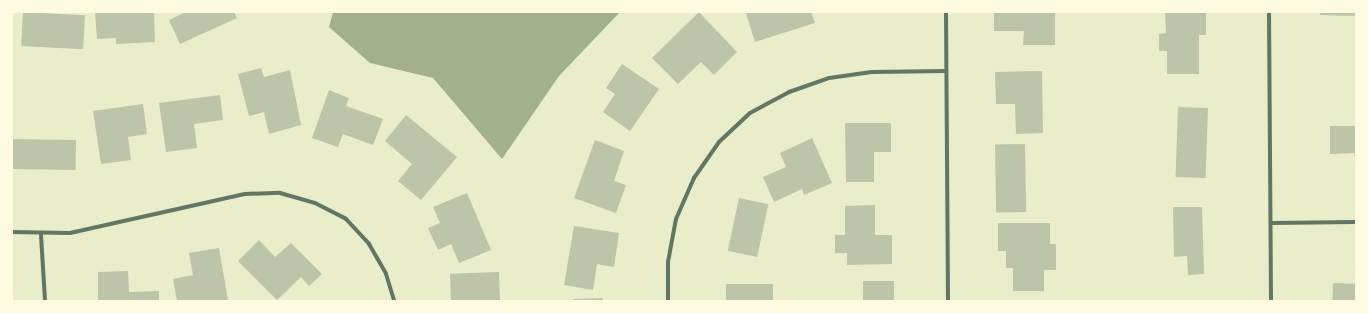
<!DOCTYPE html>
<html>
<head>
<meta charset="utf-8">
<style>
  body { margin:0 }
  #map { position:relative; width:1368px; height:313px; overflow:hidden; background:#e9edc9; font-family:"Sofia Sans Condensed",sans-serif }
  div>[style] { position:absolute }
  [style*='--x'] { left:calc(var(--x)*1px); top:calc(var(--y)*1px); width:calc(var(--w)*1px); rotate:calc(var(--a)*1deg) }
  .water>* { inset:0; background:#a3b18a }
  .building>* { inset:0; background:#bcc5a7; transform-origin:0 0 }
  .minor>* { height:4px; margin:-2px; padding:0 2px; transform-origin:2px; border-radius:2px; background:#617663 }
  span { translate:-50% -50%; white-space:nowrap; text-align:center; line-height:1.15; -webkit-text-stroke:4px #fefae0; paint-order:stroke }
  .frame { position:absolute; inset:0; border:13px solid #fefae0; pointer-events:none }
</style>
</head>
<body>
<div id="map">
  <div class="water">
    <div style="clip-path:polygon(333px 12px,620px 12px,559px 76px,502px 159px,433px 78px,370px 63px,329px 27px)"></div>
  </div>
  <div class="building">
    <div style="left:23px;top:12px;width:62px;height:34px;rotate:3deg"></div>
    <div style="clip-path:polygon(95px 12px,154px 12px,155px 42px,116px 44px,116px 38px,97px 39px)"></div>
    <div style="clip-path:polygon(186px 12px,234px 12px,237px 18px,180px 44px,169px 20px)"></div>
    <div style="clip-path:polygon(699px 12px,737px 52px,714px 75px,701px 62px,678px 84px,652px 58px)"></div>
    <div style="clip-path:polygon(811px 12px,815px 23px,755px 42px,746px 13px)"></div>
    <div style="clip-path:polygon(994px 12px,1055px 12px,1055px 45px,1023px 45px,1024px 31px,994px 31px)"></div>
    <div style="clip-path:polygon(1165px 12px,1206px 12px,1206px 35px,1199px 35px,1199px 74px,1167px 74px,1167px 51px,1159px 51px,1159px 34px,1166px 33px)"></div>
    <div style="clip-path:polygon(1320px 12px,1356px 12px,1356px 16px,1320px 15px)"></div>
    <div style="clip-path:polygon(622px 64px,659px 89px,630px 131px,603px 112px,615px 94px,606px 88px)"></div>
    <div style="clip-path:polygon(261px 68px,264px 77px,290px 70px,301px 125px,269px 134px,264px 112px,249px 116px,238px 74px)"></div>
    <div style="clip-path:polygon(1042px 71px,1043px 133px,1016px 134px,1015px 104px,996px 104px,995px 72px)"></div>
    <div style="clip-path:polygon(329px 90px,349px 98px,346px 106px,383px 119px,373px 145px,343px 134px,338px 147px,312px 138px)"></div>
    <div style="clip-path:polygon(220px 95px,223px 120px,194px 124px,197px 148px,166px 152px,159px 103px)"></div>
    <div style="clip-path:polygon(143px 104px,147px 134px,128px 137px,131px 160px,101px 164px,93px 111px)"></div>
    <div style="left:1178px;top:107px;width:30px;height:70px;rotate:2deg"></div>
    <div style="clip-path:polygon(406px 115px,457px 157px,421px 200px,398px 181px,412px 164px,385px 141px)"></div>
    <div style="clip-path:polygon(845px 123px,891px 123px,891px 152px,874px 152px,874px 182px,846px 182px)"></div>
    <div style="clip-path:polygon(1330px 126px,1356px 126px,1356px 160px,1354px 153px,1330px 154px)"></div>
    <div style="clip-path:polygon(812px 138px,832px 183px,804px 195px,802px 189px,774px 202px,763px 177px,786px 167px,780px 153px)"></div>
    <div style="left:12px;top:139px;width:64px;height:30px;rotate:1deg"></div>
    <div style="clip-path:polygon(595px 140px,624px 151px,614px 181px,626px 185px,616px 213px,574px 198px)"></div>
    <div style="left:1025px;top:144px;width:68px;height:30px;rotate:89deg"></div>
    <div style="clip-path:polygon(467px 193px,491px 250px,459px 263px,451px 244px,438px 250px,428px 228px,440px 223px,433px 207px)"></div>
    <div style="left:739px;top:198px;width:30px;height:54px;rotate:12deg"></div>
    <div style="clip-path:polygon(875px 205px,875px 235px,892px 235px,892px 264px,847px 265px,847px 253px,835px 253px,835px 235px,845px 235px,845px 206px)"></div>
    <div style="clip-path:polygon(1173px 207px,1202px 207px,1204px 274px,1188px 275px,1187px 256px,1174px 257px)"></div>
    <div style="clip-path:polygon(998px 223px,1050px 223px,1050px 244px,1056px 244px,1056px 270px,1044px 270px,1044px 291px,1013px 291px,1013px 268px,1006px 268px,1006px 251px,998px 251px)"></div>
    <div style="clip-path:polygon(574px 226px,619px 233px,614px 267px,597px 264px,593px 290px,564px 285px)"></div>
    <div style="clip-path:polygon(259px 240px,275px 257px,291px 243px,322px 274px,309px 286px,301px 277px,277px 300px,238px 261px)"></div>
    <div style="clip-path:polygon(219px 248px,228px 300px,177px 301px,173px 279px,193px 275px,189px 253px)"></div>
    <div style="clip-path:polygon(128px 271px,129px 292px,159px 291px,159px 301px,98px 301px,98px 272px)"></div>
    <div style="left:499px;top:272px;width:29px;height:49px;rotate:88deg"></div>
    <div style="left:894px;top:281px;width:20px;height:31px;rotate:90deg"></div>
    <div style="left:1333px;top:283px;width:23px;height:18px;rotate:2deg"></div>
    <div style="left:773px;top:284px;width:17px;height:47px;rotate:90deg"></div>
    <div style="clip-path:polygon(603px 298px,603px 301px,574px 301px,574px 299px)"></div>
  </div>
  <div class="minor">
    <div style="--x:946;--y:12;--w:289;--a:89.6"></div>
    <div style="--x:1269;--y:12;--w:289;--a:89.6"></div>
    <div style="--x:1271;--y:223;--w:85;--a:-0.7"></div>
    <div style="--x:12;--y:232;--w:58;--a:1"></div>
    <div style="--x:70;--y:233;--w:179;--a:-12.6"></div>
    <div style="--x:245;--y:194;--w:35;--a:-2"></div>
    <div style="--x:280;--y:193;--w:36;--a:16"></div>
    <div style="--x:315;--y:203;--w:35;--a:27"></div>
    <div style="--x:346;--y:219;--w:34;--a:47"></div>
    <div style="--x:369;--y:244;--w:34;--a:60"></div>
    <div style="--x:386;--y:274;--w:28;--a:73"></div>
    <div style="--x:41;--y:235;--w:66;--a:86.5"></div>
    <div style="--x:668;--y:301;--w:39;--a:-90"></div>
    <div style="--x:668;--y:262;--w:44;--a:-79.5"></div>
    <div style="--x:676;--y:219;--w:45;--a:-66.3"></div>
    <div style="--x:694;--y:178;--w:44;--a:-55.2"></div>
    <div style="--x:719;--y:142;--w:42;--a:-43.1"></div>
    <div style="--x:750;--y:113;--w:44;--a:-28.3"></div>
    <div style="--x:789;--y:92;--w:42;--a:-19.3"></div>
    <div style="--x:829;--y:78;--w:43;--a:-7.9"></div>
    <div style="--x:872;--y:72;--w:74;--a:-0.8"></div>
  </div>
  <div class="frame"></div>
</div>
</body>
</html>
